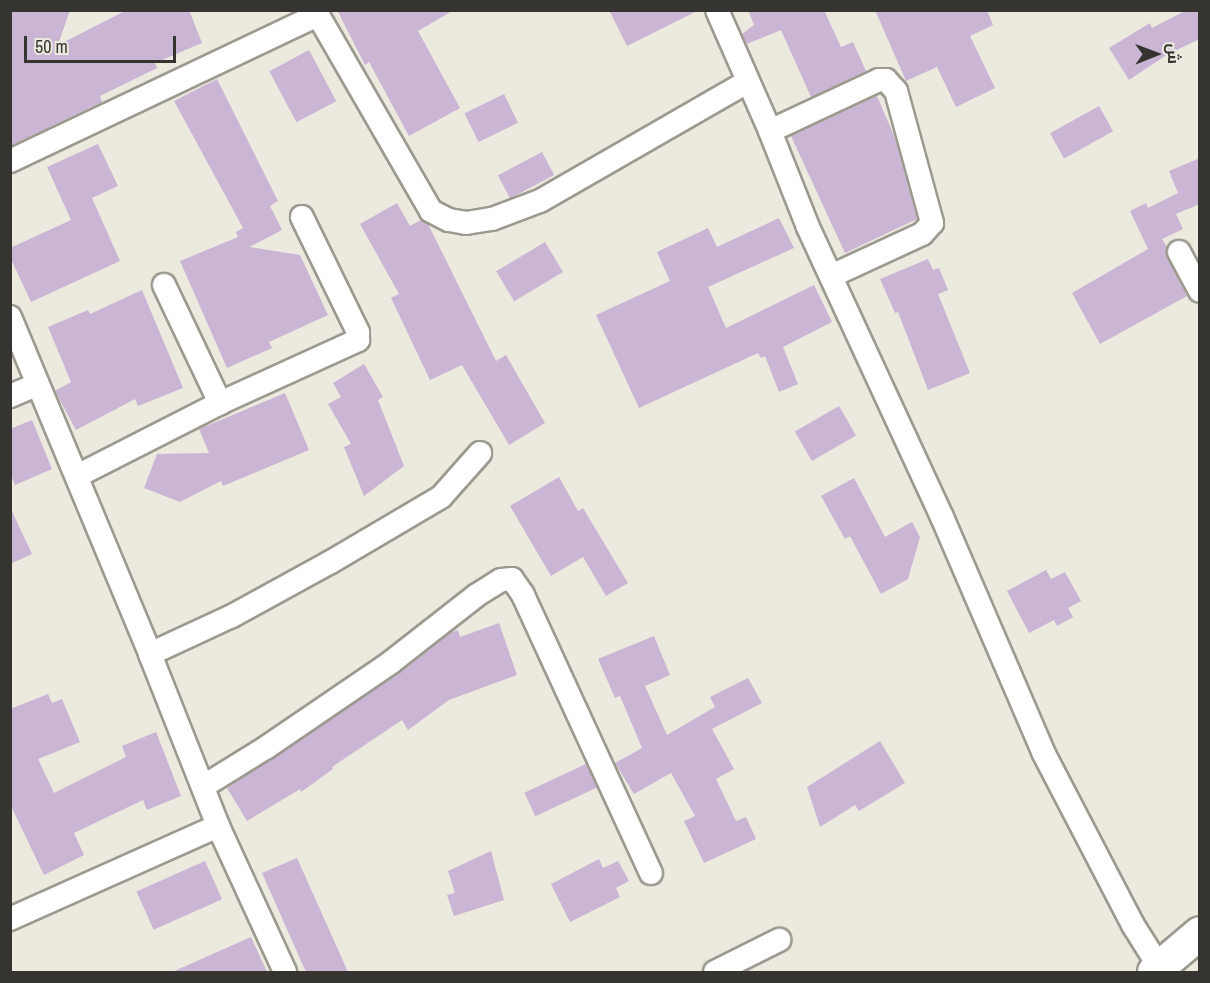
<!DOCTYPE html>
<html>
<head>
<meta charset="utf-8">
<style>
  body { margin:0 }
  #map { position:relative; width:1210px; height:983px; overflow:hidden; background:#ece9df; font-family:"Archivo Narrow",Cairo,sans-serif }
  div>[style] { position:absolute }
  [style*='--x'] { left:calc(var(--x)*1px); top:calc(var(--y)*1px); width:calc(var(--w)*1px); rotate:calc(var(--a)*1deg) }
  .building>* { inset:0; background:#cbb5d4; transform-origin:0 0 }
  .roads { filter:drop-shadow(2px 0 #9c998f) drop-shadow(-2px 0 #9c998f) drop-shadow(0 2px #9c998f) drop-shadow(0 -2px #9c998f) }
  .street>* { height:22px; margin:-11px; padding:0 11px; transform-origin:11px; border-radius:11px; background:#fff }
  .secondary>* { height:32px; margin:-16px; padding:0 16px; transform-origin:16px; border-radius:16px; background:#fff }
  span { translate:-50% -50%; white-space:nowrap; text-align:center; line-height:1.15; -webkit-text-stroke:5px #ece9df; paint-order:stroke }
  .frame { position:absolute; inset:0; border:12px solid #353430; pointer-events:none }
  .north { position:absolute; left:1126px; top:24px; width:60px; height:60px; -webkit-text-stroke:4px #ece9df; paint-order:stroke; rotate:89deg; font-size:16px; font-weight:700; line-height:24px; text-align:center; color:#353430 }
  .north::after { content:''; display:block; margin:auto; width:21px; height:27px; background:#353430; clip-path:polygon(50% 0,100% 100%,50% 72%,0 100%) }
  .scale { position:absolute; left:24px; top:36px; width:152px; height:27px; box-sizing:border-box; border:3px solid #353430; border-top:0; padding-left:8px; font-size:18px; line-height:21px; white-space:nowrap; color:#353430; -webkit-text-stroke:4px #ece9df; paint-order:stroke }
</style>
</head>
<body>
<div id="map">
  <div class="building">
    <div style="clip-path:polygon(10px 10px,70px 10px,58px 45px,127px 10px,189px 10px,202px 43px,155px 63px,157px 68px,100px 96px,102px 102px,10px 146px)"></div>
    <div style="clip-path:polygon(337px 10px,454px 10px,418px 31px,460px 108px,409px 136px,369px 62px,365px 65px)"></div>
    <div style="clip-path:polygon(609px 10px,699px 10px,627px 46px)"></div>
    <div style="clip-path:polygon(748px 10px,824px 10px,841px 47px,853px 42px,866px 71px,811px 97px,781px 30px,747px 44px,742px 34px,754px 25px)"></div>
    <div style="clip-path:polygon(875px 10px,987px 10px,993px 25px,970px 36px,995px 88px,956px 107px,937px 67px,906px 81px)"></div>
    <div style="clip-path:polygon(1187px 10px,1200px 10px,1200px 39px,1168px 54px,1129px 80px,1109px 48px,1150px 23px,1152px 28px)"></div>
    <div style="left:309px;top:50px;width:58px;height:45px;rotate:62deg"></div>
    <div style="clip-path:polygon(217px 79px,278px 201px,270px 206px,282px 230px,249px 247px,300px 255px,328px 315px,269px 342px,272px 348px,227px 368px,180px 261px,238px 237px,236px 232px,243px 228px,174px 101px)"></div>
    <div style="left:504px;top:94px;width:32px;height:44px;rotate:64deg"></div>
    <div style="clip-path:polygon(877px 96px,895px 138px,917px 219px,845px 253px,791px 136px)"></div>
    <div style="left:1099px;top:106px;width:29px;height:56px;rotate:61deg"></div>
    <div style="clip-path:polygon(98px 144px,118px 186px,92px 198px,120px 261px,31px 302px,10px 257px,10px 248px,71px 220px,47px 167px)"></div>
    <div style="left:542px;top:152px;width:26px;height:50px;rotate:62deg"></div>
    <div style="clip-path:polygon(1200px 158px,1200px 204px,1176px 214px,1183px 229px,1162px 239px,1167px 247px,1167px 258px,1187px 296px,1100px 344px,1072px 293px,1148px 249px,1130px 211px,1146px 203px,1148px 208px,1178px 193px,1169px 171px)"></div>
    <div style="clip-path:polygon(397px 203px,410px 226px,421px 220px,428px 224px,496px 361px,506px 355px,545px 423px,509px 445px,462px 365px,430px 380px,391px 298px,399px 294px,360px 224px)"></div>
    <div style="clip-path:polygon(779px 218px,794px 248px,708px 287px,726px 328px,814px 285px,832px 322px,783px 347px,798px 384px,779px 392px,765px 356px,761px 358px,758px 353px,639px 408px,596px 315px,670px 281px,657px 252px,708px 228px,717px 247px)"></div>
    <div style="left:545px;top:242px;width:35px;height:57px;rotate:59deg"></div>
    <div style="clip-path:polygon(928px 259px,933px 270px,939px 268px,948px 290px,938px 294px,970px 373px,928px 390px,898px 312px,895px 313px,880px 279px)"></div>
    <div style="clip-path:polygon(142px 290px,183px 388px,138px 406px,135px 399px,76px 430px,55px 391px,71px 382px,48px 327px,88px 310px,90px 314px)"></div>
    <div style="clip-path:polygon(364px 364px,383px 397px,378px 400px,404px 466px,364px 496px,344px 447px,351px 444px,328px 404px,341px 397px,333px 383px)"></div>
    <div style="clip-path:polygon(285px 393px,309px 450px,223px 486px,221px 481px,180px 502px,144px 488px,157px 454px,209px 453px,199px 429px)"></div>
    <div style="left:839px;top:406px;width:34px;height:51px;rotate:60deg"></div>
    <div style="clip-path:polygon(32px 420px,52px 469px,15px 485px,10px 473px,10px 429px)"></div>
    <div style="clip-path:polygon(559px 477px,578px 511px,583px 508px,628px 583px,606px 596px,583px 557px,551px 576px,510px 506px)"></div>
    <div style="clip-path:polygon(854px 478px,885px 537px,912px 522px,920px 537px,908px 579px,881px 594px,850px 536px,845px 539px,821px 496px)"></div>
    <div style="clip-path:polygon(10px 507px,32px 554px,10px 564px)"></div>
    <div style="clip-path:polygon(1046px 570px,1051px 579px,1065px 572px,1081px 601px,1068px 608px,1073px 617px,1057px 626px,1054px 620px,1029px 633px,1007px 591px)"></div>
    <div style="clip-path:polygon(499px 623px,517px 675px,449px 700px,408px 730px,402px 720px,332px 767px,333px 769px,301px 792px,300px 789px,247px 821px,227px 788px,398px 674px,452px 632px,458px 630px,460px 637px)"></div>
    <div style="clip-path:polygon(654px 636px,670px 675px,645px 686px,667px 735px,715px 707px,710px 697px,748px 678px,762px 703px,712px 729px,734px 769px,716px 779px,736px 821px,746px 817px,756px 839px,704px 863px,684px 821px,695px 816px,671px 773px,634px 794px,615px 763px,642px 748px,620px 696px,615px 698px,598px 659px)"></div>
    <div style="clip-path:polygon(48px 694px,52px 703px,62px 699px,80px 742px,38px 759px,54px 793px,126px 757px,122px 746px,156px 732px,181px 796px,147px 810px,143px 800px,74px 833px,84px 855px,44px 875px,10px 804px,10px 709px)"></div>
    <div style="clip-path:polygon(880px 741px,905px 783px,859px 811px,855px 805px,820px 827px,807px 787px)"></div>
    <div style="left:586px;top:764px;width:26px;height:68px;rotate:65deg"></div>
    <div style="clip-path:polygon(491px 851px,504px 900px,454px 916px,447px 895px,455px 893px,448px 871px)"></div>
    <div style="clip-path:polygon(297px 858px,348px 972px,306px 972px,262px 873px)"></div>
    <div style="clip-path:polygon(599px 859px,603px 868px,618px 861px,629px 881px,616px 888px,620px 897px,570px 922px,551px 884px)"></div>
    <div style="left:205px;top:861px;width:42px;height:75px;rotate:66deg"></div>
    <div style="clip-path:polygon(251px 937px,267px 972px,172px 972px)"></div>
  </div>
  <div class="roads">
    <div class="street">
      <div style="--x:315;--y:10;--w:232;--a:60"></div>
      <div style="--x:431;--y:211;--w:20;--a:27"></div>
      <div style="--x:449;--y:220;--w:17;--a:10"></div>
      <div style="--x:466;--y:223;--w:26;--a:-9"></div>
      <div style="--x:492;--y:219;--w:51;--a:-20.6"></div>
      <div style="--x:540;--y:201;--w:239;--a:-29.9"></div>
      <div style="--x:717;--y:10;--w:132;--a:66.3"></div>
      <div style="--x:770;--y:131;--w:103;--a:68.4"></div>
      <div style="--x:808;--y:227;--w:319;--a:65.2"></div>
      <div style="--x:942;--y:517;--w:256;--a:66.7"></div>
      <div style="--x:1043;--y:752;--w:195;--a:62.5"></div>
      <div style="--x:1133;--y:925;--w:51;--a:57.9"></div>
      <div style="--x:770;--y:131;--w:120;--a:-25.1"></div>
      <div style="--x:879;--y:80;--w:7;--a:0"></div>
      <div style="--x:886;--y:80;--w:15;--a:48"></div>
      <div style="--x:896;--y:91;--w:137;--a:74.7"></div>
      <div style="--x:932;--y:223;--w:15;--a:132"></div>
      <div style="--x:922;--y:234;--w:100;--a:155.2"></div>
      <div style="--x:10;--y:161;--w:340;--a:-25.4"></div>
      <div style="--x:1179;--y:252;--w:44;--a:61.7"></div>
      <div style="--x:164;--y:285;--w:131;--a:64.6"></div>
      <div style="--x:10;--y:317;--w:365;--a:67.4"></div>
      <div style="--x:150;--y:654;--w:185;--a:68.4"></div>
      <div style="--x:218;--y:826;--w:161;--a:65.3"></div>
      <div style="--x:10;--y:396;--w:30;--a:-23"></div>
      <div style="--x:77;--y:476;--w:161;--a:-27"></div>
      <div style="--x:220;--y:403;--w:152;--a:-24.5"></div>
      <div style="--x:358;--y:340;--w:8;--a:-90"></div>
      <div style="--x:358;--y:332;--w:128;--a:-116"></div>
      <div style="--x:150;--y:654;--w:90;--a:-24.9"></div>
      <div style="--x:232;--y:616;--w:111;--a:-28.7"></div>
      <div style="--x:329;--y:563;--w:130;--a:-30.5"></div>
      <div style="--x:441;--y:497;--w:59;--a:-48.4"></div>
      <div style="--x:204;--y:786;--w:74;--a:-31.8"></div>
      <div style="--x:267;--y:747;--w:149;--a:-34.3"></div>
      <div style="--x:390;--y:663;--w:110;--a:-38"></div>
      <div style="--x:477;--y:595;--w:28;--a:-32"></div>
      <div style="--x:501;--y:580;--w:11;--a:-5"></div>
      <div style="--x:512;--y:579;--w:19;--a:55"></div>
      <div style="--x:523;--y:595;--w:306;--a:65.3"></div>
      <div style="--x:10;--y:919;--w:228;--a:-24.1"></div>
      <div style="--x:715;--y:972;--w:72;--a:-26.6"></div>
    </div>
    <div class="secondary">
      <div style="--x:1154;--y:972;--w:60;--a:-40.3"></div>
    </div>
  </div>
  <div class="frame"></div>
  <div class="north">ش</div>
  <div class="scale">50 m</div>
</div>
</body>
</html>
